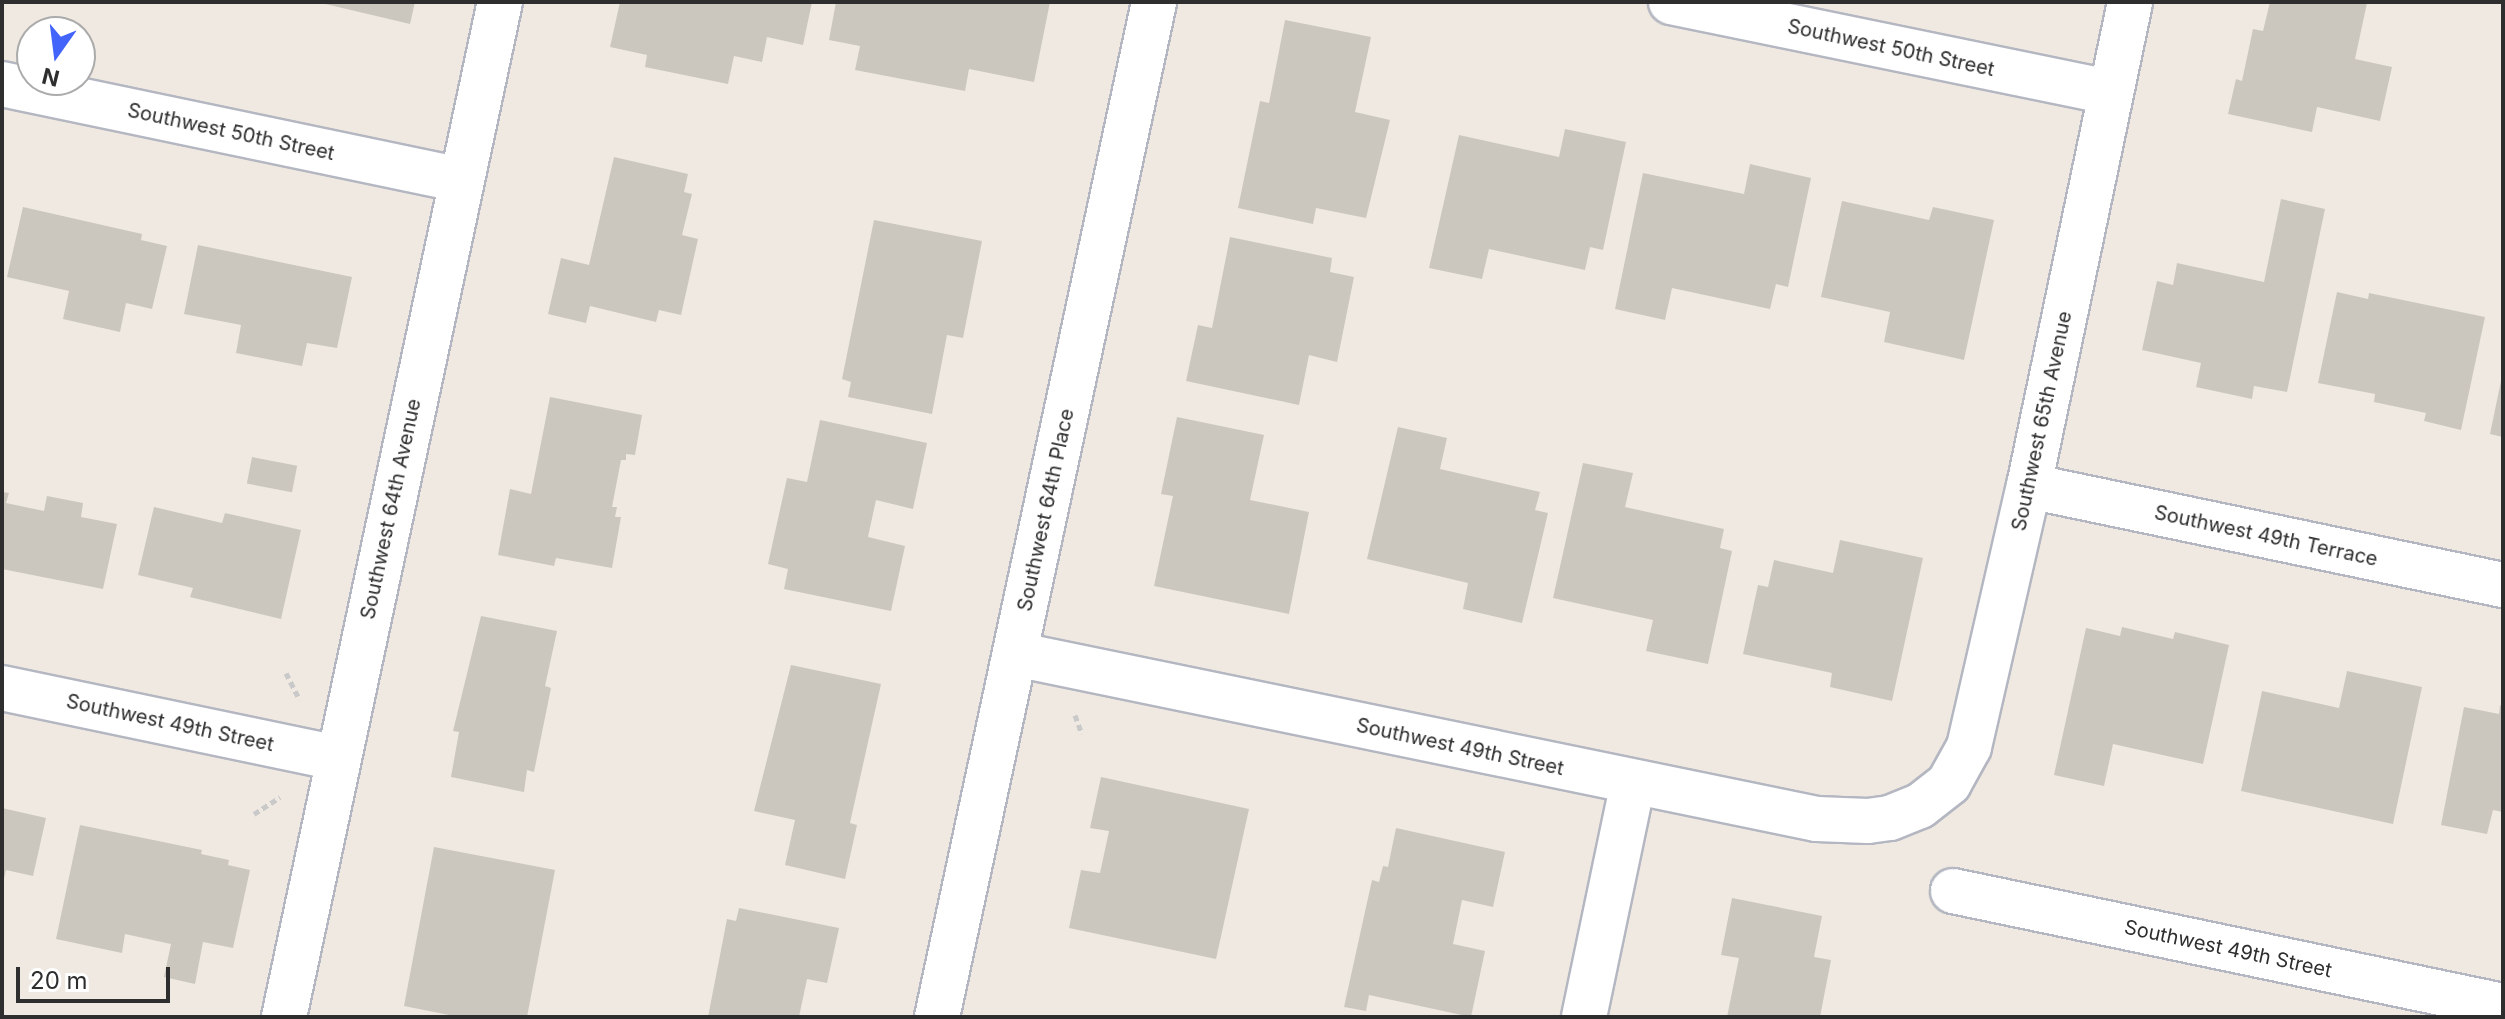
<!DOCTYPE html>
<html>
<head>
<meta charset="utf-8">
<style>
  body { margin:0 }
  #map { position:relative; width:2505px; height:1019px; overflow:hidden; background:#efe9e1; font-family:Inter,sans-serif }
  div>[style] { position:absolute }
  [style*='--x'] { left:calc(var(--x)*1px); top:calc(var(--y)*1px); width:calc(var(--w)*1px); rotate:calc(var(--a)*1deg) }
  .building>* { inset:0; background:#cbc7bf; transform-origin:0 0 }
  .path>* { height:5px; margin-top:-2.5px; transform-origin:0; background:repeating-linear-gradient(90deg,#c9c9c9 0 6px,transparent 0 10px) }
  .roads { filter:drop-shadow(2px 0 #b4b7c1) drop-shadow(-2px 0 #b4b7c1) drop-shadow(0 2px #b4b7c1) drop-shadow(0 -2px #b4b7c1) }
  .minor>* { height:44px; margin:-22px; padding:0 22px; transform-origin:22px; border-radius:22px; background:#fff }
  span { translate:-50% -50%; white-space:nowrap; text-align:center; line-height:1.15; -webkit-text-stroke:6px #fff; paint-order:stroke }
  .street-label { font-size:20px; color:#2e2e2e }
  .frame { position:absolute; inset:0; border:4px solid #2e2e2e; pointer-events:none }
  .north { position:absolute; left:16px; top:16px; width:80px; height:80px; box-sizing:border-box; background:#fff; border:2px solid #ababab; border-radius:50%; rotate:194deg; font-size:22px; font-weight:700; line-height:32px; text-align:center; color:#2e2e2e }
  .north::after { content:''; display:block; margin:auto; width:28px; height:36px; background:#4264fb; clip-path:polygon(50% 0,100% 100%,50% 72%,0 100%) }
  .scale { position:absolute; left:16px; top:967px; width:154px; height:36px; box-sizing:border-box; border:4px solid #2e2e2e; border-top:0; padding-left:10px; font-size:24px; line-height:28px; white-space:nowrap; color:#2e2e2e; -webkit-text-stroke:6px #fff; paint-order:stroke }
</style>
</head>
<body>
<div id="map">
  <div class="building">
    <div style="clip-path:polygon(317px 2px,415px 2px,410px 24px)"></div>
    <div style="clip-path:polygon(620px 2px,812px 2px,803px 45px,767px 37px,762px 62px,734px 56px,728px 84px,645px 67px,647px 55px,610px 47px)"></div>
    <div style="clip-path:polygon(836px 2px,1050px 2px,1034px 82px,969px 69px,965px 91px,855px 70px,860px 46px,829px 40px)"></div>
    <div style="clip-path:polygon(2270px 2px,2367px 3px,2355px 59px,2392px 67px,2380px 121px,2317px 107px,2312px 132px,2228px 114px,2236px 79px,2242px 81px,2253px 29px,2263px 31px)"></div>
    <div style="clip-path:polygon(1285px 20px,1371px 37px,1355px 112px,1390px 120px,1366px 218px,1316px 208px,1313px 224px,1238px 208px,1260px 101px,1269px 103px)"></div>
    <div style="clip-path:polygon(1565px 129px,1626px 142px,1603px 250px,1590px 247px,1585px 270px,1489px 249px,1482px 279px,1429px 268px,1459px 135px,1559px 157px)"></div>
    <div style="clip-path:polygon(614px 157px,688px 174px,684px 192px,692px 194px,682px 235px,698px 239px,681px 315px,659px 310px,656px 322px,590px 306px,586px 323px,548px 314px,561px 258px,589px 265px)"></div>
    <div style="clip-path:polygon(1750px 164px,1811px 178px,1788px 287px,1776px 284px,1770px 309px,1672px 288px,1665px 320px,1615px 309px,1643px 173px,1744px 194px)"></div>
    <div style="clip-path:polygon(2281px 199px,2325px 209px,2287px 392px,2254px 386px,2252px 399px,2196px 387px,2201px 363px,2142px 350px,2157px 281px,2173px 285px,2177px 263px,2264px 282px)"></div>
    <div style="clip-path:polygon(1842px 201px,1929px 220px,1933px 207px,1994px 220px,1964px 360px,1884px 342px,1890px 312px,1821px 297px)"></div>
    <div style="clip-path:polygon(23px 207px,142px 234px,141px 240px,167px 246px,152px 309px,126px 303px,120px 332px,63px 319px,69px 291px,7px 277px)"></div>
    <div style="clip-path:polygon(874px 220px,982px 241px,963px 338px,947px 335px,932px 414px,848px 397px,851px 382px,842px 379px)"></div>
    <div style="clip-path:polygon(1230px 237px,1332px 258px,1330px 272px,1354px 277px,1337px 362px,1309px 355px,1299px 405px,1186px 381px,1198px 325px,1212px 328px)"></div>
    <div style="clip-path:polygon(198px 245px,352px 277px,337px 348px,307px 343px,302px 366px,236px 353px,241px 325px,184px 314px)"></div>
    <div style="clip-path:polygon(2337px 292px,2368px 299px,2369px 293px,2485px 317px,2461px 430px,2424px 421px,2426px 413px,2374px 402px,2375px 394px,2318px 383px)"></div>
    <div style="clip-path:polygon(2502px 376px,2503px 376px,2503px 437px,2490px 434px)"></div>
    <div style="clip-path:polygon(550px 397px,642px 415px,635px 455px,626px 454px,626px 460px,621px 460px,612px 507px,617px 507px,615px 517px,621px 517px,612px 568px,556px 558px,554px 566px,498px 555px,510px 489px,531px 494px)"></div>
    <div style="clip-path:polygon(1177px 417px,1264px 435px,1250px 500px,1309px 512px,1289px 614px,1154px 586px,1173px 496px,1161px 494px)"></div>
    <div style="clip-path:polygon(820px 420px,927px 443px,913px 509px,876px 500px,868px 537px,905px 546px,891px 611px,784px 589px,788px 569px,768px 564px,787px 478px,807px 482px)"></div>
    <div style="clip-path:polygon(1398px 427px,1447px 438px,1440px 469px,1540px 492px,1535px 510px,1548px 513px,1522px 623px,1463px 609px,1468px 583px,1367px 559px)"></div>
    <div style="left:252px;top:457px;width:46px;height:27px;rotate:11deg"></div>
    <div style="clip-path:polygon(1583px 463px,1633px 473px,1625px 507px,1724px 529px,1720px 548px,1732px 551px,1708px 664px,1646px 651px,1653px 620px,1553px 598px)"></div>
    <div style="clip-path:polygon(2px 492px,9px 493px,6px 503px,44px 511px,47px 496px,83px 503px,81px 517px,117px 524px,103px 589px,2px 569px)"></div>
    <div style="clip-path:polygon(154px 507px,222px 523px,225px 513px,301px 530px,281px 619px,190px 597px,193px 588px,138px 575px)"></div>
    <div style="clip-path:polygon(1840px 540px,1923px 558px,1892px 701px,1830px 687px,1832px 673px,1743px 654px,1758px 585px,1768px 587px,1774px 560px,1833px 573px)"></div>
    <div style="clip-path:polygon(481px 616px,557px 631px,545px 686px,551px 688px,534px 772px,527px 770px,524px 792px,451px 777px,459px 732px,453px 731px)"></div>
    <div style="clip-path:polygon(2122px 627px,2173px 639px,2175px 632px,2229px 645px,2203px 764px,2113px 744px,2104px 786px,2054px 775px,2086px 628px,2120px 636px)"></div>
    <div style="clip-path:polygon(791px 665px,881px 684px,850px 823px,857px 825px,845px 879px,785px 865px,795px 820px,754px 811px)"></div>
    <div style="clip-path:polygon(2347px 671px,2422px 687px,2393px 824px,2241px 791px,2262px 691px,2339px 708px)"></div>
    <div style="clip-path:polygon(2500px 705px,2503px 706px,2503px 812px,2493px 810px,2487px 834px,2441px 825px,2464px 707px,2499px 714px)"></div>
    <div style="clip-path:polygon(1101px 777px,1249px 809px,1216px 959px,1069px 928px,1081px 870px,1100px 873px,1109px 831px,1090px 828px)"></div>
    <div style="clip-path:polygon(2px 808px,46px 818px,33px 876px,6px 870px,3px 883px)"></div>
    <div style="clip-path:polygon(80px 825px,202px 850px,201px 854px,229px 860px,228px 865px,250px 870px,233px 948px,203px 942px,195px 984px,164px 977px,171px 944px,125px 934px,122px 953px,56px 939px)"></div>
    <div style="clip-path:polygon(1396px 828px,1505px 852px,1493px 907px,1462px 900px,1453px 944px,1485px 951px,1471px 1017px,1369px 995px,1366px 1011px,1344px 1007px,1372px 880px,1379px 882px,1383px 866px,1388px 867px)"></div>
    <div style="clip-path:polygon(434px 847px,555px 870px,527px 1017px,459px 1017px,404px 1006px)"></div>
    <div style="clip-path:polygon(1732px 898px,1822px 916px,1814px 957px,1831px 960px,1820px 1017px,1727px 1017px,1739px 958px,1721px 955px)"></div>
    <div style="clip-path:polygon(739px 908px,839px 928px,827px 983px,807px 979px,799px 1017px,708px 1017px,727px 919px,736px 921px)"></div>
  </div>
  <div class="path">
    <div style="--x:286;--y:673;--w:30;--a:63"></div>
    <div style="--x:1075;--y:715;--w:20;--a:70"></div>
    <div style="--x:254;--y:814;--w:31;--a:-33"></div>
  </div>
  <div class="roads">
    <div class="minor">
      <div style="--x:1671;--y:2;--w:449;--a:11.6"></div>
      <div style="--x:2;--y:84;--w:468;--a:11.8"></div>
      <div style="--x:2029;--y:486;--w:484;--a:11.8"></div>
      <div style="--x:1015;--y:654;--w:819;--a:11.63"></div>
      <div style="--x:1817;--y:819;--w:51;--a:2.2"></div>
      <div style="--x:1868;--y:821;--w:22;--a:-8"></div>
      <div style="--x:1890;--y:818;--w:32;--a:-22"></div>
      <div style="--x:1920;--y:806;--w:37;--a:-38"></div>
      <div style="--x:1949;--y:783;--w:41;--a:-60.9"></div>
      <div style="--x:1969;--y:747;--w:268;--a:-77.1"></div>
      <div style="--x:2029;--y:486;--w:494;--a:-78.2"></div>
      <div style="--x:2;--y:688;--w:343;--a:11.8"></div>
      <div style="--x:1953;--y:891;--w:562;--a:11.81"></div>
      <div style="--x:284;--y:1017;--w:1038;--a:-77.99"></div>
      <div style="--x:937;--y:1017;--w:1038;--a:-77.93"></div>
      <div style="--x:1584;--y:1017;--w:240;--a:-78.2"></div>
    </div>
  </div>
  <div class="street-label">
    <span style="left:1891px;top:48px;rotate:12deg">Southwest 50th Street</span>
    <span style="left:231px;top:132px;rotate:12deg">Southwest 50th Street</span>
    <span style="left:2042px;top:421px;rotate:-78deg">Southwest 65th Avenue</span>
    <span style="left:391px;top:509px;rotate:-78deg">Southwest 64th Avenue</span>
    <span style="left:1046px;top:510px;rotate:-78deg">Southwest 64th Place</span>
    <span style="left:2266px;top:536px;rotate:12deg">Southwest 49th Terrace</span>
    <span style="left:170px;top:723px;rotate:12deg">Southwest 49th Street</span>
    <span style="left:1460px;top:747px;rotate:12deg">Southwest 49th Street</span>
    <span style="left:2228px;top:949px;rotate:12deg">Southwest 49th Street</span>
  </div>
  <div class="frame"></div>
  <div class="north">N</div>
  <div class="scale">20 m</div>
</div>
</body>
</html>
